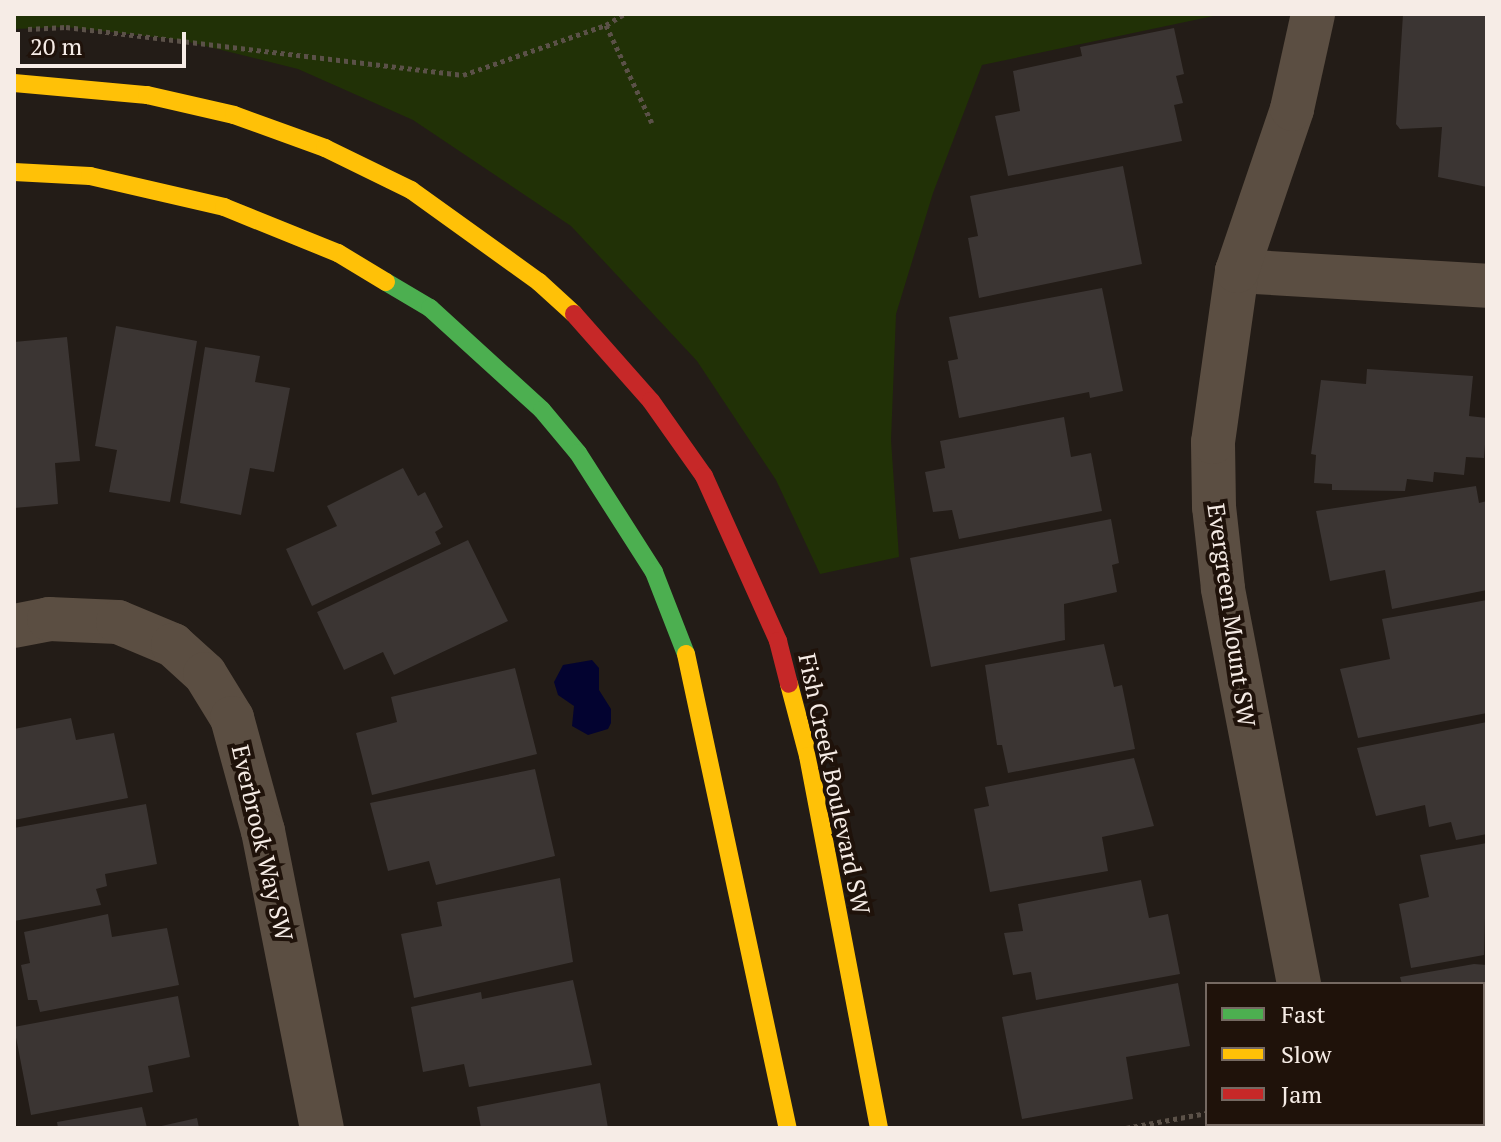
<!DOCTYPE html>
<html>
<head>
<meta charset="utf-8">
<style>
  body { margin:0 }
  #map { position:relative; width:1501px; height:1142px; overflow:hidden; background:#231c17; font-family:"PT Serif",serif }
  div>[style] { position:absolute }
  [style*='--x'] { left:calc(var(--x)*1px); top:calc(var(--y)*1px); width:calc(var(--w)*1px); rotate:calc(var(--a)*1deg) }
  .green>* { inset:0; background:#213106 }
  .water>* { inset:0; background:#030330 }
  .building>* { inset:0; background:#3b3533 }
  .path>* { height:5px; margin-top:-2.5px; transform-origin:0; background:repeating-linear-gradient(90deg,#5b5148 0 4px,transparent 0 8px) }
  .street>* { height:44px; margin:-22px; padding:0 22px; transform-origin:22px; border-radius:22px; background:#5b4e42 }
  .fast>* { height:18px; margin:-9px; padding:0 9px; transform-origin:9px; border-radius:9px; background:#4caf50 }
  .slow>* { height:18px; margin:-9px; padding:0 9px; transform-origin:9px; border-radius:9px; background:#ffc107 }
  .jam>* { height:18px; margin:-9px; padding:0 9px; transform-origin:9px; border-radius:9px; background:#c62828 }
  span { translate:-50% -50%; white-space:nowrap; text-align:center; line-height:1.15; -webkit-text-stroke:8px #1f120a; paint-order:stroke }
  .street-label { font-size:24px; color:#f6ece6 }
  .frame { position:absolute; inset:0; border:16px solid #f6ece6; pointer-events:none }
  .legend { position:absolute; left:1205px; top:982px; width:280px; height:144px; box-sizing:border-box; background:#1f120a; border:2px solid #756962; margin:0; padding:10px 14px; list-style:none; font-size:24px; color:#f6ece6 }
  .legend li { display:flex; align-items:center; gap:16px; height:40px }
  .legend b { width:40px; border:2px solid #756962 }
  .scale { position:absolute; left:16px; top:32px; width:170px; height:36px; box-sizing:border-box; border:4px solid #f6ece6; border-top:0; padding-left:10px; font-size:24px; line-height:28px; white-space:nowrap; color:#f6ece6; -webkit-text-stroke:6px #1f120a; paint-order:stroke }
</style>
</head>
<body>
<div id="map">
  <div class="green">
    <div style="clip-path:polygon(14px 14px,1223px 14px,982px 65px,933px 193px,896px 314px,891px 440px,899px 557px,820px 574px,776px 480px,697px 361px,571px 226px,413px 120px,298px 69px,181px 40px,66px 27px,14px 29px)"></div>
  </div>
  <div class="water">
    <div style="clip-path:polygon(592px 660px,599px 668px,599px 690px,611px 709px,611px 723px,608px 729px,588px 735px,572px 726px,574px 706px,558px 695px,554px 682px,563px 665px)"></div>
  </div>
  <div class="building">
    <div style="clip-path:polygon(1403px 14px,1487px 14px,1487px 187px,1438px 177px,1442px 127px,1400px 129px,1396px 124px)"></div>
    <div style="clip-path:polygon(1174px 28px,1184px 74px,1176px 76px,1183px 103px,1174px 105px,1182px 141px,1008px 176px,995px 116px,1020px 111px,1013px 71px,1082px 56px,1080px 47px)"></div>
    <div style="clip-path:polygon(1123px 166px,1142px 264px,979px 298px,968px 238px,978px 236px,970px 196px)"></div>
    <div style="clip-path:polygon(1102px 288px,1123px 391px,1090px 398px,1089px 392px,959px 418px,948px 361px,958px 359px,949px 317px)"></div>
    <div style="clip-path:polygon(116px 326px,197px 341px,170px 502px,109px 492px,117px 450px,95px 446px)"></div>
    <div style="clip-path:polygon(67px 337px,80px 461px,55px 463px,58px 504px,14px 508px,14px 342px)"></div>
    <div style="clip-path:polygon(205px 347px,260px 356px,255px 382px,290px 388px,274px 472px,250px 468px,241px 515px,180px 503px)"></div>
    <div style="clip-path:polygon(1367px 369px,1473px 376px,1469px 416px,1487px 418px,1484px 458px,1466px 457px,1464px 475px,1434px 472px,1433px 482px,1407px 479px,1405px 491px,1332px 490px,1332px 484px,1314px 483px,1316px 455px,1311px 454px,1321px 380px,1366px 384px)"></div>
    <div style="clip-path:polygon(1064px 417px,1071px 457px,1091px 453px,1102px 511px,959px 539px,952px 510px,933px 512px,925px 472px,945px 468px,940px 441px)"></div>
    <div style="clip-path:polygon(403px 468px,418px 496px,425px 492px,443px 527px,435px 532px,441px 544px,312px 606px,286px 549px,337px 526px,327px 506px)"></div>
    <div style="clip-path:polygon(1476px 486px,1479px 503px,1487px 501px,1487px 590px,1392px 609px,1385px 570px,1330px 581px,1316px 511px)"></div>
    <div style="clip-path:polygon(1111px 519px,1119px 563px,1112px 565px,1117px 592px,1064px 604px,1065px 640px,931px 667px,910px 558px)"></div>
    <div style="clip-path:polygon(468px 540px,508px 621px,394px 675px,383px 652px,344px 670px,317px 612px)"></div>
    <div style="clip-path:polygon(1487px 600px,1487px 713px,1358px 738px,1340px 669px,1390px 659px,1382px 619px)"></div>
    <div style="clip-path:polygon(1104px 644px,1114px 687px,1122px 685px,1135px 749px,1008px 773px,1002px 745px,997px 745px,985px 665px)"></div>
    <div style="clip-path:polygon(515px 668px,537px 754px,372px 795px,356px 733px,397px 722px,391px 697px)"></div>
    <div style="clip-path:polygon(71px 718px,76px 740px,114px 733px,128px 798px,14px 820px,14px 729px)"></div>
    <div style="clip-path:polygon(1487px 722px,1487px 834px,1456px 840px,1451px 822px,1429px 827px,1425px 805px,1376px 816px,1357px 748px)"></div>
    <div style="clip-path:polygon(1134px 758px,1154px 826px,1102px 837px,1108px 871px,990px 892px,974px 809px,989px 806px,985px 787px)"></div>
    <div style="clip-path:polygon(535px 769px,555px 856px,436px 885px,429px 861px,388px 871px,370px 803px)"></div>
    <div style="clip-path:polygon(146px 804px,157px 864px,105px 874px,107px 886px,96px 889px,101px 905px,14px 921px,14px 828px)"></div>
    <div style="clip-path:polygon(1487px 843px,1484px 955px,1411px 968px,1399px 904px,1429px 897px,1420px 855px)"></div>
    <div style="clip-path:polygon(560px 878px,573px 962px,414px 998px,401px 934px,442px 926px,437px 902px)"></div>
    <div style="clip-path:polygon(1141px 880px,1149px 918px,1168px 914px,1180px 974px,1036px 1000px,1031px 972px,1013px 975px,1004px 933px,1023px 931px,1018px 904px)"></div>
    <div style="clip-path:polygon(108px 914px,112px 937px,167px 928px,179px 985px,40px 1012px,37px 1000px,28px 1000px,21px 965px,30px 963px,24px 932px)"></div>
    <div style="clip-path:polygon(1474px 964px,1487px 965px,1483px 1067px,1483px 984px,1402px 984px,1400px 977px)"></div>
    <div style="clip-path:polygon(573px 980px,592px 1065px,469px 1087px,464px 1064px,423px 1072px,411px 1007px,481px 992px,482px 999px)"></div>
    <div style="clip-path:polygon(1178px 983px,1190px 1046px,1126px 1057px,1133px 1099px,1022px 1119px,1002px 1017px)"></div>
    <div style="clip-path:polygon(178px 996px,190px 1057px,148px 1066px,153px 1092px,31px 1115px,14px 1027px)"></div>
    <div style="clip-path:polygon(600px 1083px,608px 1128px,481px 1128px,477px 1107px)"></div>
    <div style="clip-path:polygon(142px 1107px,147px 1128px,58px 1128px,57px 1122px)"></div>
    <div style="clip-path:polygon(197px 1118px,199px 1128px,158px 1128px,157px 1127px)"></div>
  </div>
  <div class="path">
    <div style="--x:606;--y:25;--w:108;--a:64.9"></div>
    <div style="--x:28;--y:29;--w:38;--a:-3"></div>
    <div style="--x:66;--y:27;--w:400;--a:6.9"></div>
    <div style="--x:463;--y:75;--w:151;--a:-19.3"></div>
    <div style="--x:606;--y:25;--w:21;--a:-31"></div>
    <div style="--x:1126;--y:1128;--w:82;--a:-10.5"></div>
  </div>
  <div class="street">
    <div style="--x:1237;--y:271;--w:250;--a:3.4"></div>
    <div style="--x:14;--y:626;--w:36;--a:-11"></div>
    <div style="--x:49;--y:619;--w:69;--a:2.5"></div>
    <div style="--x:118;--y:622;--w:60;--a:22.7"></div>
    <div style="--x:173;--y:645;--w:43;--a:42.2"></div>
    <div style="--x:205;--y:674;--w:52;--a:58.5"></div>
    <div style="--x:232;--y:718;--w:117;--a:74.7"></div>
    <div style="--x:263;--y:831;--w:303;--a:78.8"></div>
    <div style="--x:1299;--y:984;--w:403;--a:-100.9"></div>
    <div style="--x:1223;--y:588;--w:81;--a:-96.3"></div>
    <div style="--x:1214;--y:507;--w:65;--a:-90.9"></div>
    <div style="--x:1213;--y:442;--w:173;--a:-82"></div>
    <div style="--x:1237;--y:271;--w:171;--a:-71.2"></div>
    <div style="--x:1292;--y:109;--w:97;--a:-77.5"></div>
    <div style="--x:1327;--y:1124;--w:4;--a:76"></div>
  </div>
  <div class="fast">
    <div style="--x:386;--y:282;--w:51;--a:30.6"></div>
    <div style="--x:430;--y:308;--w:151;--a:42.3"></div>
    <div style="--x:542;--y:410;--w:56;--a:50.1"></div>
    <div style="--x:578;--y:453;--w:141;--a:57.4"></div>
    <div style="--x:654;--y:572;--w:88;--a:68.7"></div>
  </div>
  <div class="slow">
    <div style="--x:14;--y:83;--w:134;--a:5.2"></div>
    <div style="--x:147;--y:95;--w:89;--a:12.9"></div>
    <div style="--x:234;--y:115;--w:97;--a:19.9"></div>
    <div style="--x:325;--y:148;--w:96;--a:26"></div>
    <div style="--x:411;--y:190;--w:158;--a:35.7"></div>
    <div style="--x:539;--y:282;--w:47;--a:42.4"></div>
    <div style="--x:14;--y:172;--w:76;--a:3"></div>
    <div style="--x:90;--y:176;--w:138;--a:13"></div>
    <div style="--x:224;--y:207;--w:123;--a:22"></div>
    <div style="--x:338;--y:253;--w:56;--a:31.1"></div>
    <div style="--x:686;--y:654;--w:485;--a:77.9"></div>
    <div style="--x:789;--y:684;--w:74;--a:75.2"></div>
    <div style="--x:808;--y:756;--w:379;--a:79.2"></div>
  </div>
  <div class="jam">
    <div style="--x:574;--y:314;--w:116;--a:48.5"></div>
    <div style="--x:651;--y:401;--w:92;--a:54.8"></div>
    <div style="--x:704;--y:476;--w:181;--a:65.8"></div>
    <div style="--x:778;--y:641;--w:44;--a:75.7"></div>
  </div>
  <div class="street-label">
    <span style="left:1231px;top:615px;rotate:82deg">Evergreen Mount SW</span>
    <span style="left:834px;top:784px;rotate:78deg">Fish Creek Boulevard SW</span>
    <span style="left:262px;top:843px;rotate:77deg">Everbrook Way SW</span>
  </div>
  <div class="frame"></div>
  <ul class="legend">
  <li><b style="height:10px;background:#4caf50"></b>Fast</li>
  <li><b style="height:10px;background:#ffc107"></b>Slow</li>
  <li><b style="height:10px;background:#c62828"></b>Jam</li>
  </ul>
  <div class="scale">20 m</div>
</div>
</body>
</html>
